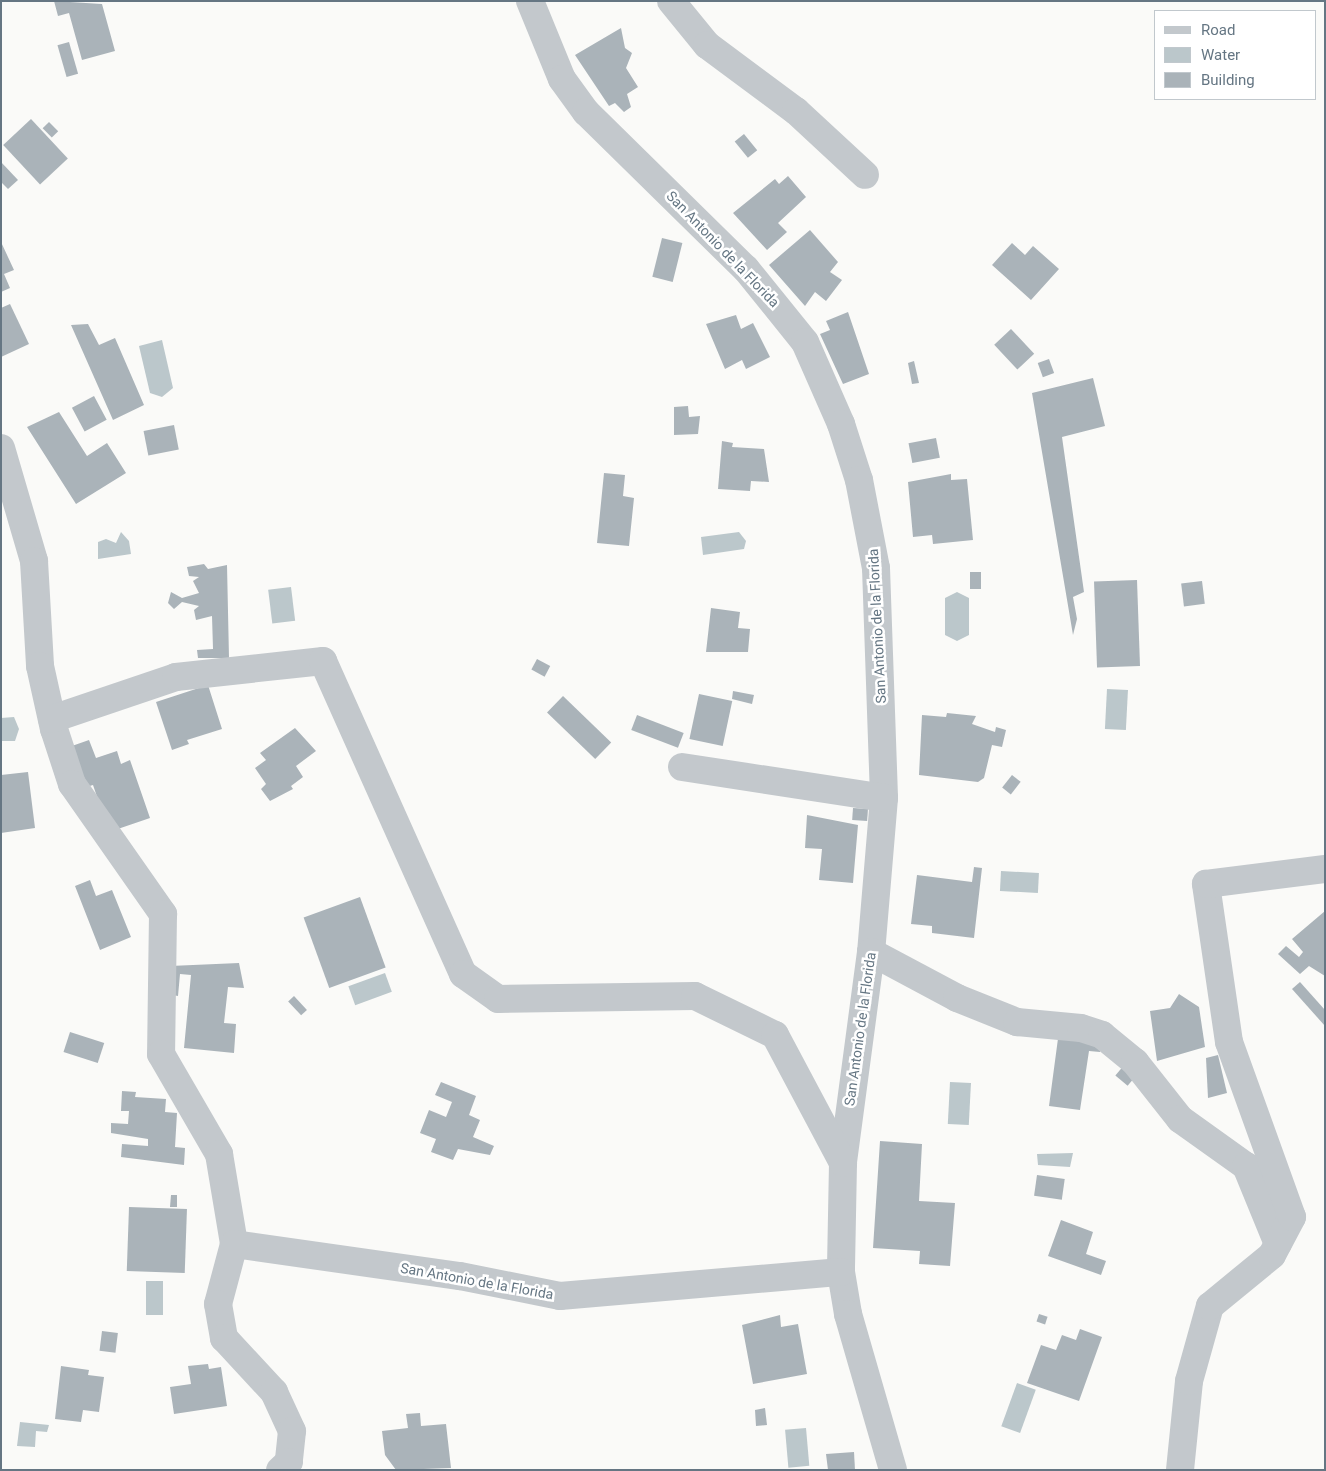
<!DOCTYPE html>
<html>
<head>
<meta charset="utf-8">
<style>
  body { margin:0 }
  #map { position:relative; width:1326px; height:1471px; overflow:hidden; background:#fafaf8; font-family:Roboto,sans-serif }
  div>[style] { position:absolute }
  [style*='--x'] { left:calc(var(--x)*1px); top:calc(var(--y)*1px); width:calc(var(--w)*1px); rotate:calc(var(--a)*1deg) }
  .water>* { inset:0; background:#bbc7cb; transform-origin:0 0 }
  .building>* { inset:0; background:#aab3b9; transform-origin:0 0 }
  .minor>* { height:28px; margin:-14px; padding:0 14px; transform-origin:14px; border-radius:14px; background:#c3c8cc }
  span { translate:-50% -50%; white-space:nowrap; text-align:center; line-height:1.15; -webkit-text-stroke:5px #fff; paint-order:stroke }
  .street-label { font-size:14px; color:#657683 }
  .frame { position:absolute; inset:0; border:2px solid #657683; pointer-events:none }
  .legend { position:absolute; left:1154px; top:10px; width:162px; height:90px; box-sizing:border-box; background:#fff; border:1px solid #c1c8cd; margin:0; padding:6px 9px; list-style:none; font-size:15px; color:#657683 }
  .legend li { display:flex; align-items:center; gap:10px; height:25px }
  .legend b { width:25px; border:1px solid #c1c8cd }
</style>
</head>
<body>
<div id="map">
  <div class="water">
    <div style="clip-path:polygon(162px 340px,173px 388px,162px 397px,150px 393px,139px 346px)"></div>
    <div style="clip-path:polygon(121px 532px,129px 541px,131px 554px,98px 559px,98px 542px,106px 539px,116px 543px)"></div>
    <div style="clip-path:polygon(739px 532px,746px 541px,744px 549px,703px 555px,701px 537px)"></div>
    <div style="left:291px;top:587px;width:34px;height:23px;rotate:83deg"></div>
    <div style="clip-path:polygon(957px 592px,969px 598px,969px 635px,957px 641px,945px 635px,945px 598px)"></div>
    <div style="left:1107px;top:689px;width:21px;height:40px;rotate:3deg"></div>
    <div style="clip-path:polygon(14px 717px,19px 729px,15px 741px,1px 741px,1px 718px)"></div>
    <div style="left:1001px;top:871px;width:38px;height:20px;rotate:3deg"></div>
    <div style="left:385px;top:973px;width:20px;height:39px;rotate:70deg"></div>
    <div style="left:950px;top:1082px;width:21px;height:42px;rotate:3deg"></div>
    <div style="clip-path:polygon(1073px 1153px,1070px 1167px,1038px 1165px,1037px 1154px)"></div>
    <div style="left:146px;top:1281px;width:17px;height:34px"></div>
    <div style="left:1017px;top:1383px;width:20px;height:46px;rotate:20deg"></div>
    <div style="clip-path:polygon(20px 1422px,49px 1425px,47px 1432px,36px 1431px,35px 1447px,17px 1446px)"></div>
    <div style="left:806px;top:1428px;width:38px;height:21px;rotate:85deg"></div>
  </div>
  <div class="building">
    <div style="clip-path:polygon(54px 1px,102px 4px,115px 51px,82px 60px,69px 13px,58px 16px)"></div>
    <div style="clip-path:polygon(621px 28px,625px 48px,632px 53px,626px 68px,638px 87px,627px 94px,631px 107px,624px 112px,615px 103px,609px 106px,575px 55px)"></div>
    <div style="left:69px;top:42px;width:33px;height:12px;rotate:74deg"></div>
    <div style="left:31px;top:119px;width:54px;height:38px;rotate:47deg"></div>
    <div style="left:49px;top:122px;width:13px;height:9px;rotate:45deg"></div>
    <div style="left:744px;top:134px;width:21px;height:12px;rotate:51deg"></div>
    <div style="clip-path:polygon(1px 162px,18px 180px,8px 189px,1px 182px)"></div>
    <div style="clip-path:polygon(788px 176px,806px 197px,778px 223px,787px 232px,767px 250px,733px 213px,775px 179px,779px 184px)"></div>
    <div style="clip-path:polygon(810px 230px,838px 262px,830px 272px,842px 280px,826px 301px,815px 292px,805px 306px,769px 265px)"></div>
    <div style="left:662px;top:238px;width:21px;height:40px;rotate:14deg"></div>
    <div style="clip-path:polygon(1px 242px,14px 270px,4px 274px,10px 288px,1px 292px)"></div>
    <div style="clip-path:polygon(1012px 243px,1025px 255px,1033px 246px,1059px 269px,1031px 300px,992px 265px)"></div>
    <div style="clip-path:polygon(10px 304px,29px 344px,1px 357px,1px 308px)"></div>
    <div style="clip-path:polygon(848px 312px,869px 374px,843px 384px,820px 334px,830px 330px,826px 321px)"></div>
    <div style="clip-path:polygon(736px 315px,741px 329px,753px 323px,770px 357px,746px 369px,742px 360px,725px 369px,706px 324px)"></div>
    <div style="clip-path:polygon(88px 324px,99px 345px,115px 338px,144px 405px,113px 420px,71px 325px)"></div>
    <div style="left:1011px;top:329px;width:34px;height:23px;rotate:47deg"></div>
    <div style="left:1049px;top:359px;width:15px;height:12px;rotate:70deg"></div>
    <div style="clip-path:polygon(914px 361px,919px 383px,912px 384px,908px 363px)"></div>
    <div style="clip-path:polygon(1093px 378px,1105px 426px,1062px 437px,1084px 592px,1073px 597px,1077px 619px,1073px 635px,1032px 393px)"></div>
    <div style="left:94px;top:396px;width:27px;height:25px;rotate:62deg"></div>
    <div style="clip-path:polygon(688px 406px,689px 417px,700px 416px,698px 434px,674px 435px,674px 407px)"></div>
    <div style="clip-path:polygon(59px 412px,87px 456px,107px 443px,126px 473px,76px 504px,27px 427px)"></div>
    <div style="left:174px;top:425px;width:25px;height:31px;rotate:79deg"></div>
    <div style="left:936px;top:438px;width:20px;height:28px;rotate:79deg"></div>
    <div style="clip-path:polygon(722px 441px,733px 443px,732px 447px,764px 449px,769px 482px,751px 481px,750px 491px,718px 489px)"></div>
    <div style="clip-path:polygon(604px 473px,625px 475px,623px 496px,634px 498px,629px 546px,597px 543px)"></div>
    <div style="clip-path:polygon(951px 474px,951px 480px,967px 479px,973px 540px,933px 544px,932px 535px,913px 537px,908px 482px)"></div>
    <div style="clip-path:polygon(204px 564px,208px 569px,227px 565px,229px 658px,198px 658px,197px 650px,213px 649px,212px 616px,196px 620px,194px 610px,199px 606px,182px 602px,174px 609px,168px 603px,171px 592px,182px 598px,199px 593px,193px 581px,199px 577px,189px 576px,187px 567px)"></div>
    <div style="left:970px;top:572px;width:11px;height:17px"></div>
    <div style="left:1137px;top:580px;width:86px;height:43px;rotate:88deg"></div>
    <div style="left:1202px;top:581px;width:23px;height:21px;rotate:83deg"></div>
    <div style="clip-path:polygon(711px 608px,740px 612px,738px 628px,750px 629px,748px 652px,706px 652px)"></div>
    <div style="left:537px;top:659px;width:15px;height:12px;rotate:28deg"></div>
    <div style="clip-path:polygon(208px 685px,222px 729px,187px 740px,189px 744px,172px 750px,156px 702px)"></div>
    <div style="clip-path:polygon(733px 691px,754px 695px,752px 704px,732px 699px)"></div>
    <div style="left:699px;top:694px;width:34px;height:46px;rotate:12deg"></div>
    <div style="left:563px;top:696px;width:67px;height:23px;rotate:44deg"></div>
    <div style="clip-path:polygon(947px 713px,976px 716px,972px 724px,995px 732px,996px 727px,1006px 730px,1002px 747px,992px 745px,984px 778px,978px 782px,919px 775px,922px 715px,946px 717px)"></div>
    <div style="left:637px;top:715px;width:50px;height:16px;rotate:21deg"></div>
    <div style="clip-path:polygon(295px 728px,316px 751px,296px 766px,303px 777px,291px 786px,293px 789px,270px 801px,261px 789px,266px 784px,255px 768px,266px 760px,260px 753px)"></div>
    <div style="clip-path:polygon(89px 740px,96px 758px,117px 751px,121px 764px,130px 760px,150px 818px,109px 832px,93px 785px,83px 788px,69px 747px)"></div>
    <div style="clip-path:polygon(28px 772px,35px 828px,1px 833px,1px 775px)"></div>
    <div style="left:1012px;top:775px;width:11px;height:16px;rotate:38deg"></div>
    <div style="left:853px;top:808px;width:15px;height:12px;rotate:4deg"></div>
    <div style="clip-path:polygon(807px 815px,858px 825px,853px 883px,819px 880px,822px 849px,805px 848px)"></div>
    <div style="clip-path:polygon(974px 867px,982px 868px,974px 938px,932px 933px,932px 926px,911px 924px,917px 875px,972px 882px)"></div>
    <div style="clip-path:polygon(90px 880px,96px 896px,112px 890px,131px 937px,100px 950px,75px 886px)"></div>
    <div style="left:360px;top:897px;width:75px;height:60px;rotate:70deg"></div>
    <div style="clip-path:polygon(1325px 911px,1325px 976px,1309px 966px,1300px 974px,1278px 954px,1286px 946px,1299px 957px,1303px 952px,1292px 939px)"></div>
    <div style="clip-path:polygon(239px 963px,244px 988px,228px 987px,224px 1023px,236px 1024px,234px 1053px,184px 1048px,191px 975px,180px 974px,178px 996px,167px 994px,170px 966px)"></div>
    <div style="clip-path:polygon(1300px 982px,1325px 1010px,1325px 1026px,1292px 989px)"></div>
    <div style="clip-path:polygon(1179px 994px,1199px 1007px,1205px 1047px,1157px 1061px,1150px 1011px,1170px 1008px)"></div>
    <div style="left:294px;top:996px;width:19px;height:8px;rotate:47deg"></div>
    <div style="clip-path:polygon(1059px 1031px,1102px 1038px,1100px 1052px,1089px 1051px,1080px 1110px,1049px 1106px)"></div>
    <div style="left:70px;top:1032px;width:36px;height:21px;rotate:18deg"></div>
    <div style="clip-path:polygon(1218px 1055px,1227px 1093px,1208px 1098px,1206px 1058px)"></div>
    <div style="left:1125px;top:1064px;width:16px;height:15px;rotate:40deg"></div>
    <div style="clip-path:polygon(441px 1082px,476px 1096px,469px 1115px,480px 1120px,473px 1137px,494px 1146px,490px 1155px,458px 1149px,453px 1160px,431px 1152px,436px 1139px,420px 1133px,429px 1110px,446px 1117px,452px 1102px,435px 1095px)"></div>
    <div style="clip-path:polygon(122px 1091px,136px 1092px,135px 1097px,166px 1099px,165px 1112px,177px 1113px,175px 1147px,185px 1148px,184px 1165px,121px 1157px,122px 1144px,148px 1146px,148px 1139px,111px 1133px,111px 1123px,128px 1124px,129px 1111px,121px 1111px)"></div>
    <div style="clip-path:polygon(880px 1141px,922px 1144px,919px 1201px,955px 1203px,950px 1266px,919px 1264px,920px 1251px,873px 1248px)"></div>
    <div style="left:1037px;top:1175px;width:28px;height:21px;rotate:8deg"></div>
    <div style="clip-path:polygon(171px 1195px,177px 1195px,177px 1207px,170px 1207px)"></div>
    <div style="left:129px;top:1207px;width:58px;height:64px;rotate:2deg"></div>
    <div style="clip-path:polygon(1061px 1220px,1093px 1232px,1086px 1254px,1106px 1261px,1101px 1275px,1048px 1256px)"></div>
    <div style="left:1039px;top:1314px;width:9px;height:8px;rotate:18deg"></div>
    <div style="clip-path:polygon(780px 1315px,781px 1327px,798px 1324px,807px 1374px,753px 1384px,742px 1325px)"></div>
    <div style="clip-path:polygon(1080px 1329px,1102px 1337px,1079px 1401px,1027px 1383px,1041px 1345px,1056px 1350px,1062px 1335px,1076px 1340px)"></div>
    <div style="left:102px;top:1331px;width:16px;height:20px;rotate:7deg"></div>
    <div style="clip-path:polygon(208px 1364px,209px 1369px,221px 1367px,227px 1406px,174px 1414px,170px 1387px,191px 1384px,188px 1366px)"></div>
    <div style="clip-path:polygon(61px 1366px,89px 1370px,88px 1375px,104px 1377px,99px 1412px,83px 1410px,81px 1422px,55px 1419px)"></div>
    <div style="clip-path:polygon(765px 1408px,767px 1425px,756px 1426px,755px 1410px)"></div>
    <div style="clip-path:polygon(420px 1413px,421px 1426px,446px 1424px,451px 1468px,396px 1470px,385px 1455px,382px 1431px,408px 1428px,406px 1414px)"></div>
    <div style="clip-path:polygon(854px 1452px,855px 1470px,828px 1470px,826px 1454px)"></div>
  </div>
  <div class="minor">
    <div style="--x:530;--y:1;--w:84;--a:67.7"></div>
    <div style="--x:562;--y:79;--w:41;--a:54"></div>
    <div style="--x:586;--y:112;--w:224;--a:44.5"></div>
    <div style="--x:746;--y:269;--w:94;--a:51.1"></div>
    <div style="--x:805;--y:342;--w:90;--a:66.3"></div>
    <div style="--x:841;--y:424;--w:59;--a:72.2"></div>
    <div style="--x:859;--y:480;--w:90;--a:79.1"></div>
    <div style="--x:876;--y:568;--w:230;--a:88"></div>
    <div style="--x:884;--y:798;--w:155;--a:94.8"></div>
    <div style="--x:871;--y:952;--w:213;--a:97.6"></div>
    <div style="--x:843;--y:1163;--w:109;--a:91.1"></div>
    <div style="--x:841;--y:1272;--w:43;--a:80.5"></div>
    <div style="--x:848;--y:1314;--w:162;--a:73.9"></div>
    <div style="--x:671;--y:1;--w:57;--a:50.7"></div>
    <div style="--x:707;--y:45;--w:111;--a:36.6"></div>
    <div style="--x:796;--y:111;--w:94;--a:42.8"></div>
    <div style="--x:1;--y:448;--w:118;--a:73.7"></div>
    <div style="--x:34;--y:561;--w:105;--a:86.7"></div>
    <div style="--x:40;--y:666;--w:65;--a:77.5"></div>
    <div style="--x:54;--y:729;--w:58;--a:71.9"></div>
    <div style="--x:72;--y:784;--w:159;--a:55"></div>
    <div style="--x:163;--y:914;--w:140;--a:90.8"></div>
    <div style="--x:161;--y:1054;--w:116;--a:59.9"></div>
    <div style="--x:219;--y:1154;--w:91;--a:80.5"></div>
    <div style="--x:234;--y:1244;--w:228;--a:8.1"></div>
    <div style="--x:460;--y:1276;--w:102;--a:11.3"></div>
    <div style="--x:560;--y:1296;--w:282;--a:-4.9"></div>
    <div style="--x:52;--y:719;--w:131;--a:-18.7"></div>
    <div style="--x:176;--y:677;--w:148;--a:-6.2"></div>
    <div style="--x:323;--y:661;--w:343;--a:65.9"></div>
    <div style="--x:463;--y:974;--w:43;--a:35.5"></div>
    <div style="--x:498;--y:999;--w:197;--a:-0.9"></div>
    <div style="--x:695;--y:996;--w:89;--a:26"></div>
    <div style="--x:775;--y:1035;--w:145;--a:62"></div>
    <div style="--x:682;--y:767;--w:204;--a:8.7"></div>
    <div style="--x:871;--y:952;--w:98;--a:28.1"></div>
    <div style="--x:957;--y:998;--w:65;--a:21.8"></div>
    <div style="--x:1017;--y:1022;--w:64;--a:5.4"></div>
    <div style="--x:1081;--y:1028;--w:22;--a:18"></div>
    <div style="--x:1102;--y:1035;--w:43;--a:39.3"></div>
    <div style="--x:1135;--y:1062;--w:73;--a:51.7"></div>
    <div style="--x:1180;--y:1119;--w:81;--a:35.5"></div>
    <div style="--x:1246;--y:1166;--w:84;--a:67.7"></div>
    <div style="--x:234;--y:1244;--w:62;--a:104.9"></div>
    <div style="--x:218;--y:1304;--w:35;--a:80"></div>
    <div style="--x:224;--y:1338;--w:74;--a:47.2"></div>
    <div style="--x:274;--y:1392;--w:43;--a:65.2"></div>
    <div style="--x:292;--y:1431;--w:31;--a:96"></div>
    <div style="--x:289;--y:1462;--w:12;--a:138"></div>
    <div style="--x:1180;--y:1470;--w:89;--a:-84.2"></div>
    <div style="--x:1189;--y:1381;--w:78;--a:-74.4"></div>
    <div style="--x:1210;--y:1306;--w:80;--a:-39.4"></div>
    <div style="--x:1272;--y:1255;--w:43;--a:-62.2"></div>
    <div style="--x:1292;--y:1217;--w:186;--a:-109.8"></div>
    <div style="--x:1229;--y:1042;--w:160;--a:-98.3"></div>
    <div style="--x:1206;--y:884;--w:120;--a:-7.2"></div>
  </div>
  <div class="street-label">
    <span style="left:723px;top:249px;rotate:46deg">San Antonio de la Florida</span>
    <span style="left:877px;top:626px;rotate:-93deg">San Antonio de la Florida</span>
    <span style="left:860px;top:1029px;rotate:-82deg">San Antonio de la Florida</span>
    <span style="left:477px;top:1281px;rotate:10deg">San Antonio de la Florida</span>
  </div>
  <div class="frame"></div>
  <ul class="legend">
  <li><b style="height:6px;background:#c3c8cc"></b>Road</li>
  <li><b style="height:14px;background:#bbc7cb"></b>Water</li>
  <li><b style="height:14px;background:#aab3b9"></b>Building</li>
  </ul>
</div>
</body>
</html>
